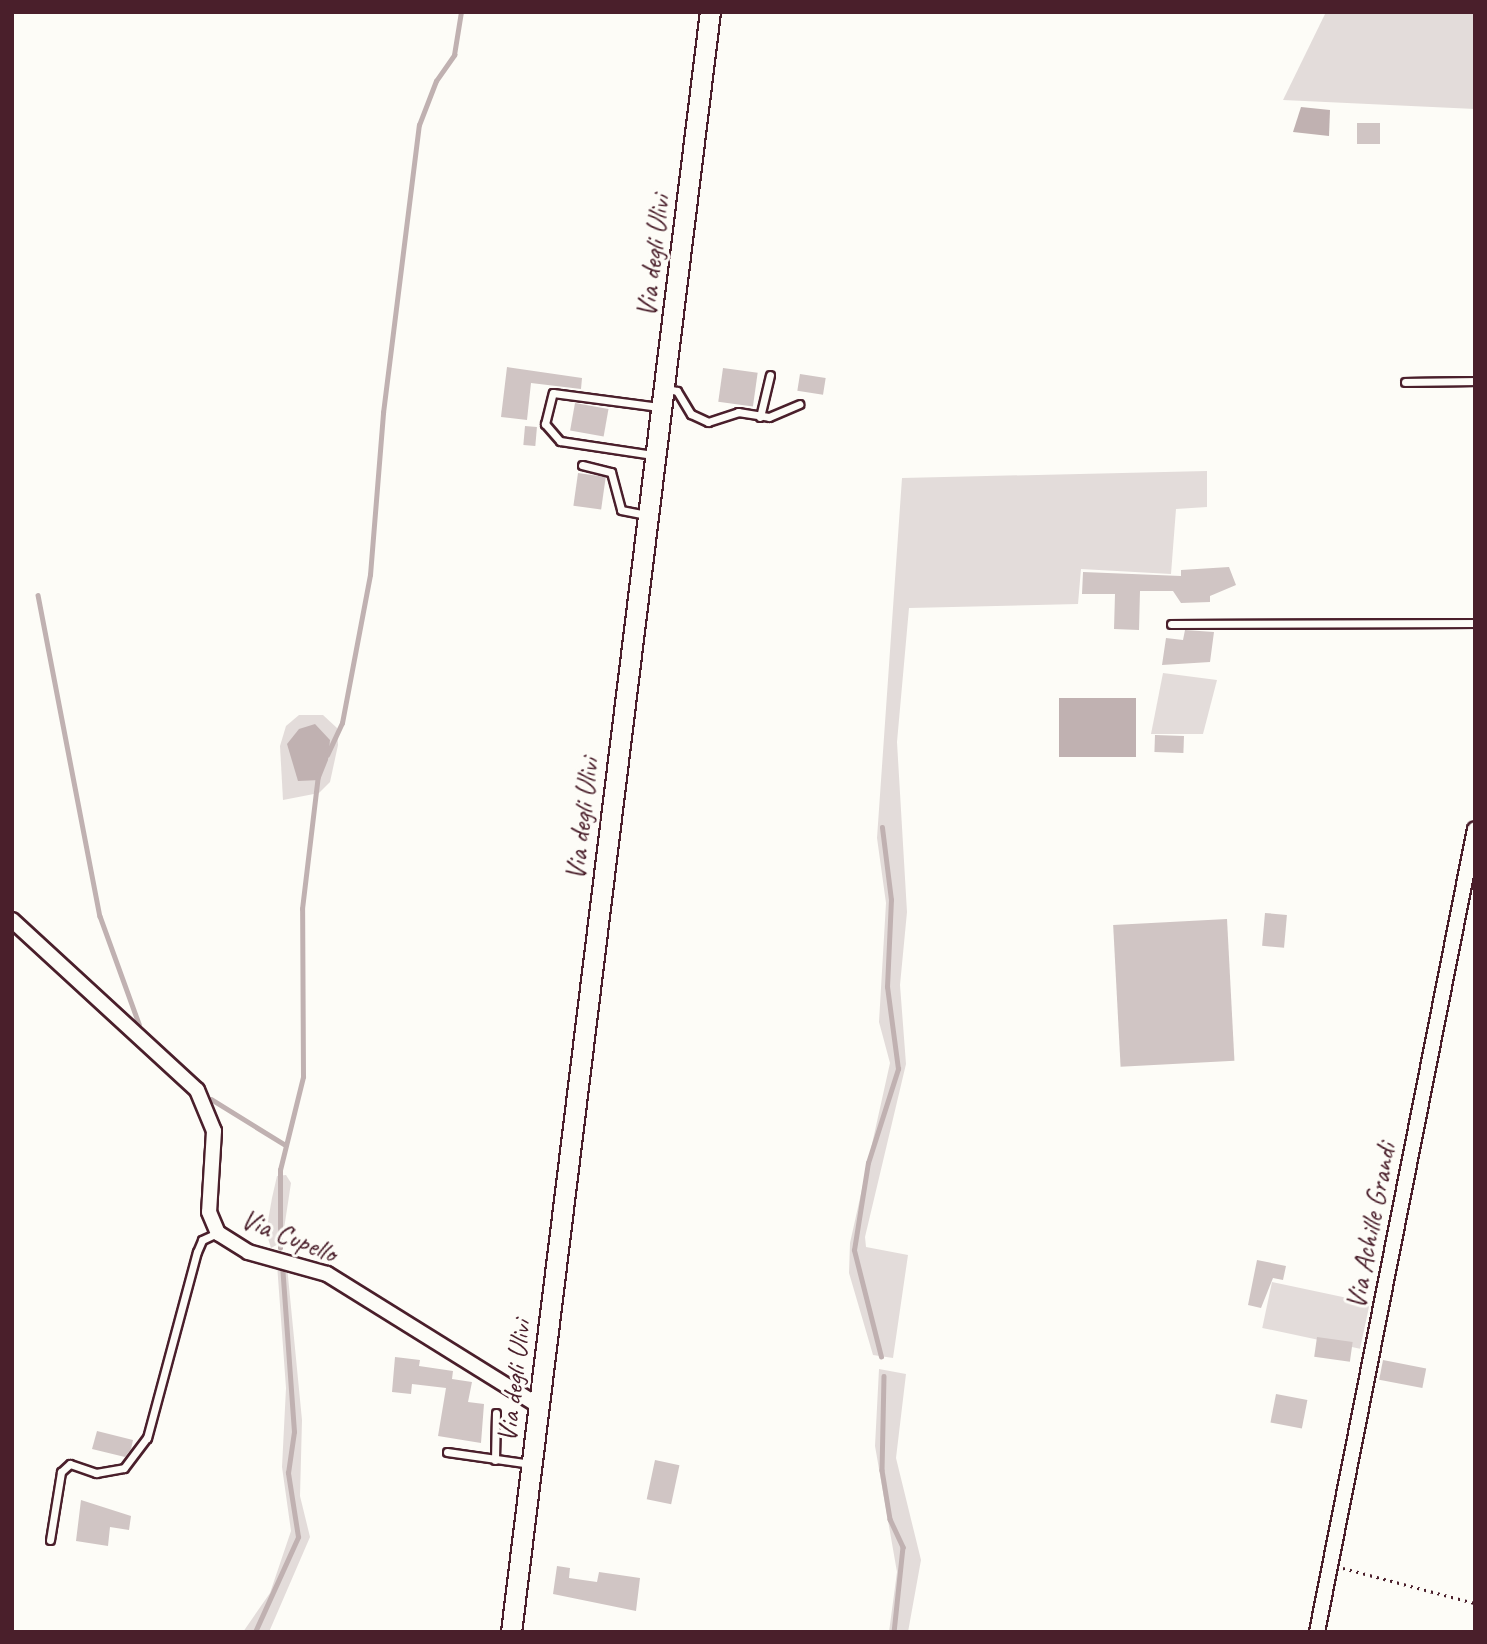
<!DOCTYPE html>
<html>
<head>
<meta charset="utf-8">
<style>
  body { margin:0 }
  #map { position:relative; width:1487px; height:1644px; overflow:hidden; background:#fdfcf7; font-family:Caveat,sans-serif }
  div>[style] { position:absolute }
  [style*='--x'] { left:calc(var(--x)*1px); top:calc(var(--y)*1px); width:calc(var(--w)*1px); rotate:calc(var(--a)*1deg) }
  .green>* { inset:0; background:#e3dcda; transform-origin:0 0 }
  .water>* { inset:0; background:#c0b1b1; transform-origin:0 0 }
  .stream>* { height:4.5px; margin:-2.25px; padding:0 2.25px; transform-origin:2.25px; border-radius:2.25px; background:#c0b1b1 }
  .building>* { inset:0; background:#d0c5c4; transform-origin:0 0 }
  .path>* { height:2.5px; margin-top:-1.25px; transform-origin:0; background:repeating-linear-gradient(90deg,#4a1f2b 0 2px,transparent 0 7px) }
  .roads { filter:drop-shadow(2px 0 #4a1f2b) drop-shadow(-2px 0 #4a1f2b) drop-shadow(0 2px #4a1f2b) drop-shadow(0 -2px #4a1f2b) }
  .service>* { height:7px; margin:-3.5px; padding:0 3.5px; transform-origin:3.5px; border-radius:3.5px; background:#fdfcf7 }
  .minor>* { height:14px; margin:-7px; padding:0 7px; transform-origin:7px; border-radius:7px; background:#fdfcf7 }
  .tertiary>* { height:19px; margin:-9.5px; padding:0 9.5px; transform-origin:9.5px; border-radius:9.5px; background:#fdfcf7 }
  span { translate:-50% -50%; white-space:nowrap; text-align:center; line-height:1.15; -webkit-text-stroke:6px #fdfcf7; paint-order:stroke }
  .street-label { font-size:28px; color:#4a1f2b }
  .frame { position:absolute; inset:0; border:14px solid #4a1f2b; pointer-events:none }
</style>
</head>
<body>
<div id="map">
  <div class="green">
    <div style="clip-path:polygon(1326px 12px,1475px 12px,1475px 109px,1283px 100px)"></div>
    <div style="clip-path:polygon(1207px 471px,1207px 507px,1176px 509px,1171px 574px,1081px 569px,1078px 604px,909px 608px,897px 742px,907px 912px,900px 985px,906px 1064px,865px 1237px,866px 1247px,908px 1255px,893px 1358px,873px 1355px,849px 1273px,850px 1243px,890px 1063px,879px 1022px,886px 903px,877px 838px,902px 478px)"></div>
    <div style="clip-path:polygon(1163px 673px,1217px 680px,1203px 734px,1151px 734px)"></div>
    <div style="clip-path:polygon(299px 715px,323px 715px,337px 728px,338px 745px,330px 782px,319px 793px,283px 800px,280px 746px,286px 726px)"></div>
    <div style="clip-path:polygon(286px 1175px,291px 1183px,282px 1242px,271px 1248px,266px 1232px,272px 1198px,277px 1176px)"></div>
    <div style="clip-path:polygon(277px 1264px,287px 1266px,302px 1420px,300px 1496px,310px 1537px,269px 1632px,243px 1632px,270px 1593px,291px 1531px,282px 1467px,286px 1388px)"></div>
    <div style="left:1272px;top:1282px;width:100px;height:47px;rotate:12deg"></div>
    <div style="clip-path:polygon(879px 1369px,906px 1374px,896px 1458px,921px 1560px,908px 1632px,889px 1632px,897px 1572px,875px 1446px)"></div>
  </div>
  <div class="water">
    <div style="clip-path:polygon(1301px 107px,1330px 110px,1329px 136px,1293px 132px)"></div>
    <div style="left:1059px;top:698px;width:77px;height:59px"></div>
    <div style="clip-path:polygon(315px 724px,330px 740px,328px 760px,320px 780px,298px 781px,287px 744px,299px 729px)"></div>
  </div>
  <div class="stream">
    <div style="--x:38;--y:595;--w:327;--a:79.1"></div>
    <div style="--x:100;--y:916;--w:115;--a:70.1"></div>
    <div style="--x:327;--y:755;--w:35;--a:-65"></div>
    <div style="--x:342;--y:723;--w:151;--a:-79.3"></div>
    <div style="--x:370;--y:575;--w:163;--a:-85.4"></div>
    <div style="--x:383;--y:413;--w:290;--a:-82.9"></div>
    <div style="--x:419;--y:125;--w:47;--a:-68.9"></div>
    <div style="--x:436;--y:81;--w:32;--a:-55"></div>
    <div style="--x:454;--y:55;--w:44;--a:-80.8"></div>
    <div style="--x:211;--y:1099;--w:86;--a:31.7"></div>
    <div style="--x:280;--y:1248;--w:78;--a:-90"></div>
    <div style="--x:280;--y:1170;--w:96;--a:-76.1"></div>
    <div style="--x:303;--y:1077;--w:168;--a:-90.3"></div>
    <div style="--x:302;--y:909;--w:135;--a:-83.2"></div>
    <div style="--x:881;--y:1357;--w:110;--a:-104.2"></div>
    <div style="--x:854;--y:1250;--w:88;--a:-80.9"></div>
    <div style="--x:868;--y:1163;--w:99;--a:-72.3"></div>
    <div style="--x:898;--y:1069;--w:83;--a:-97.6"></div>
    <div style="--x:887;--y:987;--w:87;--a:-87.4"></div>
    <div style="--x:891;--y:900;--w:73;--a:-97.1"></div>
    <div style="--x:884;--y:1376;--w:94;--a:91.2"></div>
    <div style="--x:882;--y:1470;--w:50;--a:80.7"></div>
    <div style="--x:890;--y:1519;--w:31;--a:65"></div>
    <div style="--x:903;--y:1547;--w:85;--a:96"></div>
    <div style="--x:255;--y:1632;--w:104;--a:-65.6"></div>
    <div style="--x:298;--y:1537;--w:65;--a:-98.9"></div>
    <div style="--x:288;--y:1473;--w:41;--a:-81.7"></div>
    <div style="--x:294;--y:1432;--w:166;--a:-94.1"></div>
  </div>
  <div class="building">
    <div style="left:1357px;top:123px;width:23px;height:21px"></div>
    <div style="clip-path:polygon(507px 367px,582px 378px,581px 389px,531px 383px,527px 420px,501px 417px)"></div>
    <div style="left:723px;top:368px;width:35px;height:34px;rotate:8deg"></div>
    <div style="left:800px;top:374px;width:26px;height:17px;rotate:9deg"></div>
    <div style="left:575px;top:403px;width:34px;height:28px;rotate:10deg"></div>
    <div style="left:525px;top:426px;width:12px;height:19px;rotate:5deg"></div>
    <div style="left:578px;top:473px;width:28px;height:33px;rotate:8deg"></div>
    <div style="clip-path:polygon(1229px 567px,1236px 585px,1210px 596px,1210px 602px,1181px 603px,1173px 591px,1140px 591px,1139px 630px,1114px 629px,1115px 594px,1082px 594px,1083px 572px,1181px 576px,1181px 570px)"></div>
    <div style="clip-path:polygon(1185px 630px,1214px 632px,1210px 662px,1162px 665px,1166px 638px,1183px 640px)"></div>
    <div style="left:1155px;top:735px;width:29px;height:17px;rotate:2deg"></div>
    <div style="left:1265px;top:913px;width:22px;height:33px;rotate:5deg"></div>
    <div style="left:1227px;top:919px;width:142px;height:114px;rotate:87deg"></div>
    <div style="clip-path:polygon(1257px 1260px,1286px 1266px,1283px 1280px,1273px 1278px,1261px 1308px,1248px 1305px)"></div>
    <div style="left:1317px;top:1337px;width:36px;height:20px;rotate:8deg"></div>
    <div style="clip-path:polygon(395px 1357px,420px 1360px,419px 1366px,453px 1371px,452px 1379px,472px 1382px,468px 1402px,484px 1404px,481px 1443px,438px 1436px,446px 1388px,412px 1384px,411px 1394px,392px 1392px)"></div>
    <div style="left:1383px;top:1360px;width:44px;height:20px;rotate:11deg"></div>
    <div style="left:1276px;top:1394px;width:32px;height:29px;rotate:11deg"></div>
    <div style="clip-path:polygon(97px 1431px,133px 1440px,131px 1449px,125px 1457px,92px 1449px)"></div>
    <div style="left:655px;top:1460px;width:25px;height:40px;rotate:12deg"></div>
    <div style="clip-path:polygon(81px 1500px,131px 1516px,129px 1530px,110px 1527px,108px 1546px,76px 1541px)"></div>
    <div style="clip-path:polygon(557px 1566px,570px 1568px,569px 1578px,597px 1582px,599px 1572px,640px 1578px,636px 1611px,553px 1594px)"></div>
  </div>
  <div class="path">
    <div style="--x:1343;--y:1568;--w:137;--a:14.9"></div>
  </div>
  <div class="roads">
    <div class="service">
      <div style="--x:1405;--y:382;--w:70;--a:-0.8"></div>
      <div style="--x:666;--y:389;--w:11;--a:10"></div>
      <div style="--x:677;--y:391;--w:27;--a:59"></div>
      <div style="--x:691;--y:414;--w:19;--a:25"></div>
      <div style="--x:708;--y:422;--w:32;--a:-18"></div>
      <div style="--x:738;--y:412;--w:31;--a:9"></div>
      <div style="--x:769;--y:417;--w:33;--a:-23"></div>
      <div style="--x:760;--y:417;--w:43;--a:-76.6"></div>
      <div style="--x:653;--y:455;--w:94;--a:-171.4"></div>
      <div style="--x:560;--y:441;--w:23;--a:-131"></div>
      <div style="--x:545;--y:424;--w:32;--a:-76"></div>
      <div style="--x:553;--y:393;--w:107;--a:7.5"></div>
      <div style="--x:582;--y:465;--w:30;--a:14"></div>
      <div style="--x:611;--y:472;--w:39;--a:75"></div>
      <div style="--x:621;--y:510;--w:26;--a:11"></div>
      <div style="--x:1171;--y:624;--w:304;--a:-0.2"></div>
      <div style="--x:447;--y:1452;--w:85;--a:8.1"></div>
      <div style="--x:495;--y:1460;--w:47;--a:-88.8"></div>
      <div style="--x:50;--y:1540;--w:69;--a:-80.8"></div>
      <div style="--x:61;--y:1472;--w:12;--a:-42"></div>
      <div style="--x:70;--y:1464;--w:28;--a:19"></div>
      <div style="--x:96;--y:1473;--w:28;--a:-10"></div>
      <div style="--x:124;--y:1468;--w:38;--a:-53"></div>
      <div style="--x:147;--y:1438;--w:193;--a:-75"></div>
      <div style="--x:197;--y:1252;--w:13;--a:-67"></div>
      <div style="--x:202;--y:1240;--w:17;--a:-25"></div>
    </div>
    <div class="minor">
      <div style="--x:12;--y:920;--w:251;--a:42.6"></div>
      <div style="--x:197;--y:1090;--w:44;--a:67.5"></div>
      <div style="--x:214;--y:1131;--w:81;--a:93.5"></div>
      <div style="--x:209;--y:1212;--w:23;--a:67"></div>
      <div style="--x:218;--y:1233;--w:36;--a:32"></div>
      <div style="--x:248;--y:1252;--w:82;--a:15.6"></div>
      <div style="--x:327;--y:1274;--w:250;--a:31.9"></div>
      <div style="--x:1317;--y:1632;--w:818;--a:-78.87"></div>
    </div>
    <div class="tertiary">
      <div style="--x:511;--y:1632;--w:1632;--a:-83"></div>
    </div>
  </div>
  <div class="street-label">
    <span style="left:653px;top:256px;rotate:-83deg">Via degli Ulivi</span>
    <span style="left:582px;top:819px;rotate:-83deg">Via degli Ulivi</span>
    <span style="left:1371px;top:1226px;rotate:-79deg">Via Achille Grandi</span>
    <span style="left:289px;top:1236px;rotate:22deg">Via Cupello</span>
    <span style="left:514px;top:1381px;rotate:-83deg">Via degli Ulivi</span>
  </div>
  <div class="frame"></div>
</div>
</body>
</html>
